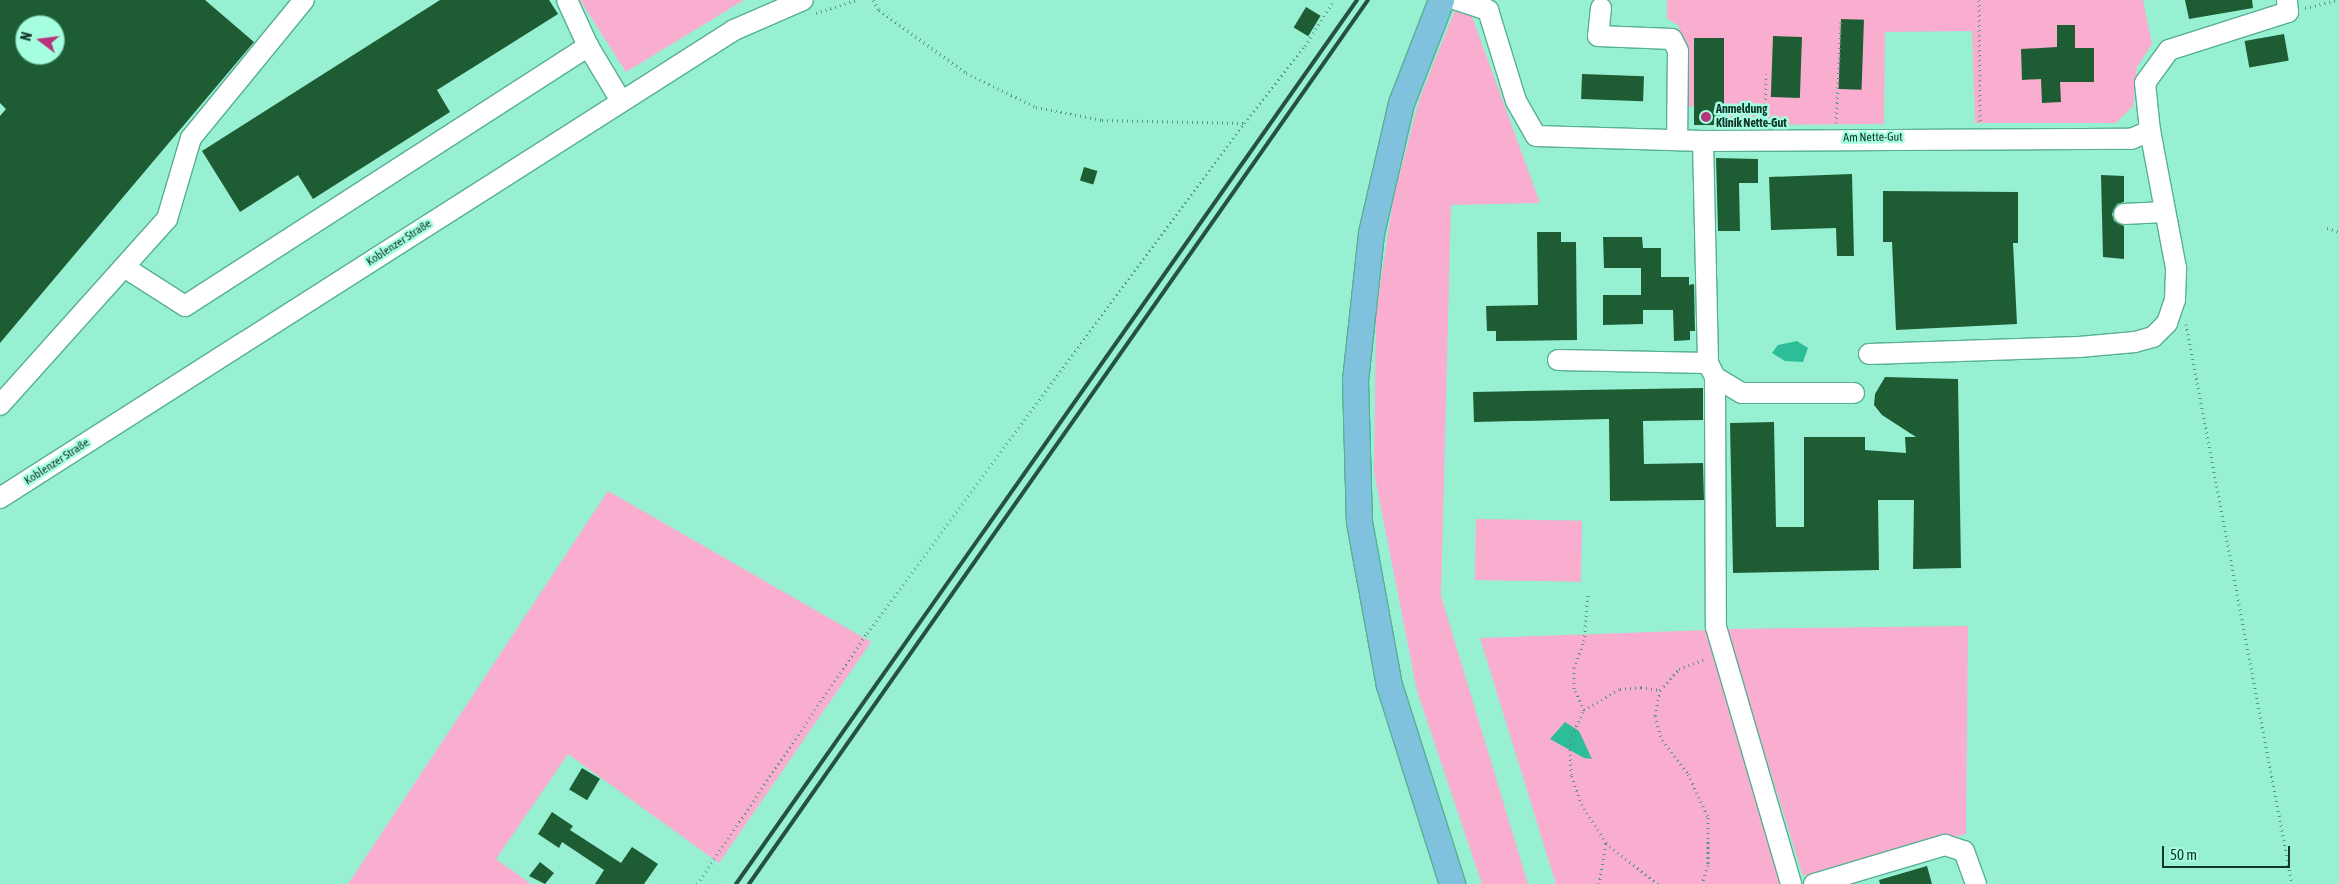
<!DOCTYPE html>
<html>
<head>
<meta charset="utf-8">
<style>
  body { margin:0 }
  #map { position:relative; width:2339px; height:884px; overflow:hidden; background:#98f0d3; font-family:"Asap Condensed",sans-serif }
  div>[style] { position:absolute }
  [style*='--x'] { left:calc(var(--x)*1px); top:calc(var(--y)*1px); width:calc(var(--w)*1px); rotate:calc(var(--a)*1deg) }
  .green>* { inset:0; background:#f9adcf; transform-origin:0 0 }
  .water>* { inset:0; background:#2dbe99 }
  .building>* { inset:0; background:#1e5d33; transform-origin:0 0 }
  .path>* { height:3px; margin-top:-1.5px; transform-origin:0; background:repeating-linear-gradient(90deg,#569581 0 1px,transparent 0 5px) }
  .roads { filter:drop-shadow(1px 0 #57af94) drop-shadow(-1px 0 #57af94) drop-shadow(0 1px #57af94) drop-shadow(0 -1px #57af94) }
  .minor>* { height:20px; margin:-10px; padding:0 10px; transform-origin:10px; border-radius:10px; background:#fff }
  .major>* { height:25px; margin:-12.5px; padding:0 12.5px; transform-origin:12.5px; border-radius:12.5px; background:#80c2dd }
  .rail>* { height:4px; margin:-2px; padding:0 2px; transform-origin:2px; border-radius:2px; background:#255145 }
  .dots>* { width:14px; height:14px; translate:-50% -50%; box-sizing:border-box; border:2px solid #a5fee0; border-radius:50% }
  span { translate:-50% -50%; white-space:nowrap; text-align:center; line-height:1.15; -webkit-text-stroke:5px #a5fee0; paint-order:stroke }
  .poi-label { font-size:12px; color:#10352b; font-weight:700 }
  .left { translate:0 -50%; text-align:left }
  .street-label { font-size:12px; color:#10352b }
  .north { position:absolute; left:15px; top:15px; width:50px; height:50px; box-sizing:border-box; background:#a5fee0; border:1px solid #69ae98; border-radius:50%; rotate:285deg; font-size:14px; font-weight:700; line-height:20px; text-align:center; color:#10352b }
  .north::after { content:''; display:block; margin:auto; width:18px; height:22px; background:#b7347c; clip-path:polygon(50% 0,100% 100%,50% 72%,0 100%) }
  .scale { position:absolute; left:2162px; top:846px; width:128px; height:22px; box-sizing:border-box; border:2px solid #10352b; border-top:0; padding-left:6px; font-size:15px; line-height:18px; white-space:nowrap; color:#10352b; -webkit-text-stroke:4px #a5fee0; paint-order:stroke }
</style>
</head>
<body>
<div id="map">
  <div class="green">
    <div style="clip-path:polygon(580px 0,744px 0,626px 72px)"></div>
    <div style="clip-path:polygon(1667px 0,2143px 0,2152px 44px,2137px 67px,2133px 106px,2116px 123px,1975px 123px,1972px 31px,1885px 32px,1884px 124px,1720px 125px,1721px 107px,1678px 106px,1679px 26px,1667px 18px)"></div>
    <div style="clip-path:polygon(1455px 10px,1470px 11px,1540px 203px,1451px 205px,1441px 596px,1528px 884px,1482px 884px,1417px 691px,1374px 472px,1376px 313px,1393px 201px,1419px 100px)"></div>
    <div style="clip-path:polygon(608px 491px,871px 642px,719px 863px,568px 754px,496px 859px,531px 884px,348px 884px)"></div>
    <div style="left:1476px;top:519px;width:106px;height:61px;rotate:1deg"></div>
    <div style="clip-path:polygon(1968px 626px,1966px 834px,1803px 876px,1726px 629px)"></div>
    <div style="clip-path:polygon(1710px 630px,1783px 884px,1556px 884px,1480px 638px)"></div>
  </div>
  <div class="water">
    <div style="clip-path:polygon(1797px 341px,1808px 348px,1803px 362px,1785px 361px,1772px 353px,1778px 345px)"></div>
    <div style="clip-path:polygon(1565px 722px,1579px 731px,1592px 759px,1584px 758px,1550px 739px)"></div>
  </div>
  <div class="building">
    <div style="clip-path:polygon(evenodd,0 0,205px 0,254px 42px,0 343px,0 116px,6px 109px,0 103px,0 0,25px 25px,55px 25px,55px 55px,25px 55px,25px 25px)"></div>
    <div style="clip-path:polygon(440px 0,549px 0,558px 14px,437px 90px,450px 112px,313px 199px,298px 175px,240px 212px,202px 151px)"></div>
    <div style="clip-path:polygon(2185px 0,2252px 0,2253px 8px,2189px 19px)"></div>
    <div style="left:1306px;top:7px;width:17px;height:24px;rotate:31deg"></div>
    <div style="left:1841px;top:19px;width:23px;height:70px;rotate:2deg"></div>
    <div style="clip-path:polygon(2057px 25px,2075px 25px,2075px 48px,2094px 48px,2094px 82px,2060px 82px,2061px 102px,2042px 103px,2041px 79px,2022px 80px,2021px 49px,2057px 47px)"></div>
    <div style="left:2284px;top:34px;width:27px;height:40px;rotate:80deg"></div>
    <div style="left:1773px;top:36px;width:29px;height:61px;rotate:2deg"></div>
    <div style="left:1694px;top:38px;width:30px;height:87px"></div>
    <div style="left:1582px;top:74px;width:62px;height:25px;rotate:2deg"></div>
    <div style="clip-path:polygon(1716px 158px,1758px 159px,1758px 183px,1739px 183px,1740px 231px,1718px 231px)"></div>
    <div style="left:1084px;top:167px;width:14px;height:14px;rotate:17deg"></div>
    <div style="clip-path:polygon(1852px 174px,1854px 256px,1837px 256px,1836px 228px,1771px 230px,1769px 177px)"></div>
    <div style="clip-path:polygon(2101px 175px,2124px 176px,2124px 202px,2117px 204px,2112px 214px,2114px 221px,2124px 226px,2124px 259px,2103px 257px)"></div>
    <div style="clip-path:polygon(1883px 191px,2018px 192px,2018px 243px,2013px 243px,2017px 324px,1896px 330px,1892px 242px,1883px 242px)"></div>
    <div style="clip-path:polygon(1537px 232px,1561px 232px,1561px 242px,1576px 242px,1577px 340px,1496px 341px,1496px 331px,1487px 331px,1486px 306px,1538px 305px)"></div>
    <div style="clip-path:polygon(1603px 237px,1642px 237px,1643px 248px,1661px 248px,1661px 277px,1689px 277px,1689px 285px,1694px 284px,1695px 331px,1690px 331px,1690px 340px,1674px 341px,1673px 310px,1643px 310px,1643px 324px,1603px 325px,1603px 295px,1641px 295px,1641px 268px,1604px 268px)"></div>
    <div style="clip-path:polygon(1885px 377px,1958px 379px,1961px 568px,1913px 569px,1914px 500px,1878px 500px,1879px 570px,1733px 573px,1730px 423px,1774px 422px,1776px 527px,1804px 527px,1804px 437px,1865px 437px,1865px 450px,1906px 453px,1905px 437px,1916px 437px,1882px 415px,1874px 405px,1875px 394px)"></div>
    <div style="clip-path:polygon(1703px 388px,1703px 420px,1643px 421px,1644px 464px,1703px 463px,1704px 500px,1610px 501px,1609px 419px,1474px 422px,1473px 392px)"></div>
    <div style="left:582px;top:768px;width:21px;height:25px;rotate:31deg"></div>
    <div style="clip-path:polygon(552px 812px,573px 826px,570px 830px,621px 863px,632px 847px,658px 864px,644px 884px,595px 884px,604px 870px,562px 842px,559px 848px,538px 834px)"></div>
    <div style="clip-path:polygon(540px 862px,554px 873px,545px 884px,529px 876px)"></div>
    <div style="clip-path:polygon(1927px 866px,1932px 884px,1880px 884px,1879px 880px)"></div>
  </div>
  <div class="path">
    <div style="--x:873;--y:0;--w:12;--a:59"></div>
    <div style="--x:879;--y:10;--w:107;--a:35.9"></div>
    <div style="--x:966;--y:73;--w:78;--a:25.9"></div>
    <div style="--x:1036;--y:107;--w:67;--a:11.1"></div>
    <div style="--x:1102;--y:120;--w:141;--a:1.2"></div>
    <div style="--x:1979;--y:0;--w:122;--a:89.5"></div>
    <div style="--x:2305;--y:8;--w:32;--a:-14"></div>
    <div style="--x:816;--y:13;--w:42;--a:-18"></div>
    <div style="--x:1836;--y:123;--w:104;--a:-87.2"></div>
    <div style="--x:1765;--y:124;--w:50;--a:-88.9"></div>
    <div style="--x:2327;--y:228;--w:13;--a:18"></div>
    <div style="--x:2186;--y:324;--w:570;--a:79.28"></div>
    <div style="--x:1660;--y:690;--w:28;--a:-48"></div>
    <div style="--x:1679;--y:669;--w:30;--a:-21"></div>
    <div style="--x:1584;--y:710;--w:23;--a:-115"></div>
    <div style="--x:1574;--y:689;--w:21;--a:-90"></div>
    <div style="--x:1574;--y:668;--w:29;--a:-70"></div>
    <div style="--x:1584;--y:641;--w:48;--a:-85.2"></div>
    <div style="--x:1606;--y:843;--w:66;--a:38.3"></div>
    <div style="--x:697;--y:884;--w:303;--a:-55.9"></div>
    <div style="--x:867;--y:633;--w:634;--a:-53.53"></div>
    <div style="--x:1244;--y:123;--w:98;--a:-51.6"></div>
    <div style="--x:1305;--y:46;--w:54;--a:-57.8"></div>
    <div style="--x:1599;--y:884;--w:42;--a:-80.3"></div>
    <div style="--x:1606;--y:843;--w:45;--a:-122.3"></div>
    <div style="--x:1582;--y:805;--w:32;--a:-110"></div>
    <div style="--x:1571;--y:775;--w:35;--a:-92"></div>
    <div style="--x:1570;--y:740;--w:33;--a:-65"></div>
    <div style="--x:1584;--y:710;--w:42;--a:-30.3"></div>
    <div style="--x:1620;--y:689;--w:21;--a:-5"></div>
    <div style="--x:1641;--y:687;--w:19;--a:9"></div>
    <div style="--x:1660;--y:690;--w:26;--a:101"></div>
    <div style="--x:1655;--y:716;--w:25;--a:74"></div>
    <div style="--x:1662;--y:740;--w:43;--a:52.6"></div>
    <div style="--x:1688;--y:774;--w:47;--a:65.1"></div>
    <div style="--x:1708;--y:817;--w:48;--a:90"></div>
    <div style="--x:1708;--y:865;--w:20;--a:108"></div>
  </div>
  <div class="roads">
    <div class="minor">
      <div style="--x:567;--y:0;--w:51;--a:65.5"></div>
      <div style="--x:1457;--y:0;--w:33;--a:18"></div>
      <div style="--x:1488;--y:10;--w:95;--a:72.9"></div>
      <div style="--x:1516;--y:101;--w:40;--a:60.3"></div>
      <div style="--x:1536;--y:136;--w:167;--a:1.7"></div>
      <div style="--x:1703;--y:141;--w:428;--a:-0.3"></div>
      <div style="--x:2131;--y:139;--w:21;--a:-23"></div>
      <div style="--x:2150;--y:131;--w:48;--a:-95.9"></div>
      <div style="--x:2145;--y:83;--w:41;--a:-54"></div>
      <div style="--x:2169;--y:50;--w:125;--a:-17.7"></div>
      <div style="--x:2288;--y:12;--w:12;--a:-95"></div>
      <div style="--x:1601;--y:8;--w:28;--a:96"></div>
      <div style="--x:1598;--y:36;--w:74;--a:2.3"></div>
      <div style="--x:1672;--y:39;--w:13;--a:63"></div>
      <div style="--x:1678;--y:51;--w:89;--a:90.6"></div>
      <div style="--x:1703;--y:141;--w:222;--a:88.7"></div>
      <div style="--x:1708;--y:363;--w:16;--a:63"></div>
      <div style="--x:1715;--y:377;--w:250;--a:89.8"></div>
      <div style="--x:1716;--y:627;--w:268;--a:73.7"></div>
      <div style="--x:2124;--y:214;--w:41;--a:-2.8"></div>
      <div style="--x:124;--y:267;--w:72;--a:32.6"></div>
      <div style="--x:185;--y:306;--w:480;--a:-32.8"></div>
      <div style="--x:588;--y:46;--w:64;--a:59"></div>
      <div style="--x:1869;--y:354;--w:210;--a:-1.9"></div>
      <div style="--x:2079;--y:347;--w:56;--a:-5.1"></div>
      <div style="--x:2135;--y:342;--w:19;--a:-16"></div>
      <div style="--x:2153;--y:337;--w:20;--a:-45"></div>
      <div style="--x:2167;--y:323;--w:24;--a:-71"></div>
      <div style="--x:2175;--y:300;--w:32;--a:-88"></div>
      <div style="--x:2176;--y:268;--w:139;--a:-100.7"></div>
      <div style="--x:1558;--y:360;--w:150;--a:1.1"></div>
      <div style="--x:1715;--y:377;--w:31;--a:31"></div>
      <div style="--x:1742;--y:393;--w:112;--a:0"></div>
      <div style="--x:0;--y:405;--w:250;--a:-48.1"></div>
      <div style="--x:167;--y:219;--w:84;--a:-73.5"></div>
      <div style="--x:191;--y:138;--w:178;--a:-50.7"></div>
      <div style="--x:0;--y:498;--w:871;--a:-32.52"></div>
      <div style="--x:734;--y:30;--w:75;--a:-23.5"></div>
      <div style="--x:1814;--y:884;--w:137;--a:-16.6"></div>
      <div style="--x:1945;--y:845;--w:20;--a:18"></div>
      <div style="--x:1964;--y:851;--w:35;--a:70"></div>
    </div>
    <div class="major">
      <div style="--x:1441;--y:0;--w:110;--a:111.2"></div>
      <div style="--x:1401;--y:103;--w:133;--a:103"></div>
      <div style="--x:1371;--y:233;--w:148;--a:96.2"></div>
      <div style="--x:1355;--y:380;--w:142;--a:88.4"></div>
      <div style="--x:1359;--y:522;--w:166;--a:79.6"></div>
      <div style="--x:1389;--y:685;--w:209;--a:72.4"></div>
    </div>
  </div>
  <div class="rail">
    <div style="--x:736;--y:884;--w:1080;--a:-54.91"></div>
    <div style="--x:749;--y:884;--w:1079;--a:-55"></div>
  </div>
  <div class="dots">
    <div style="left:1706px;top:117px;background:#b7347c"></div>
  </div>
  <div class="poi-label">
    <span class="left" style="left:1716px;top:117px">Anmeldung<br>Klinik Nette-Gut</span>
  </div>
  <div class="street-label">
    <span style="left:1873px;top:138px;rotate:-1deg">Am Nette-Gut</span>
    <span style="left:399px;top:243px;rotate:-33deg">Koblenzer Straße</span>
    <span style="left:57px;top:462px;rotate:-33deg">Koblenzer Straße</span>
  </div>
  <div class="north">N</div>
  <div class="scale">50 m</div>
</div>
</body>
</html>
